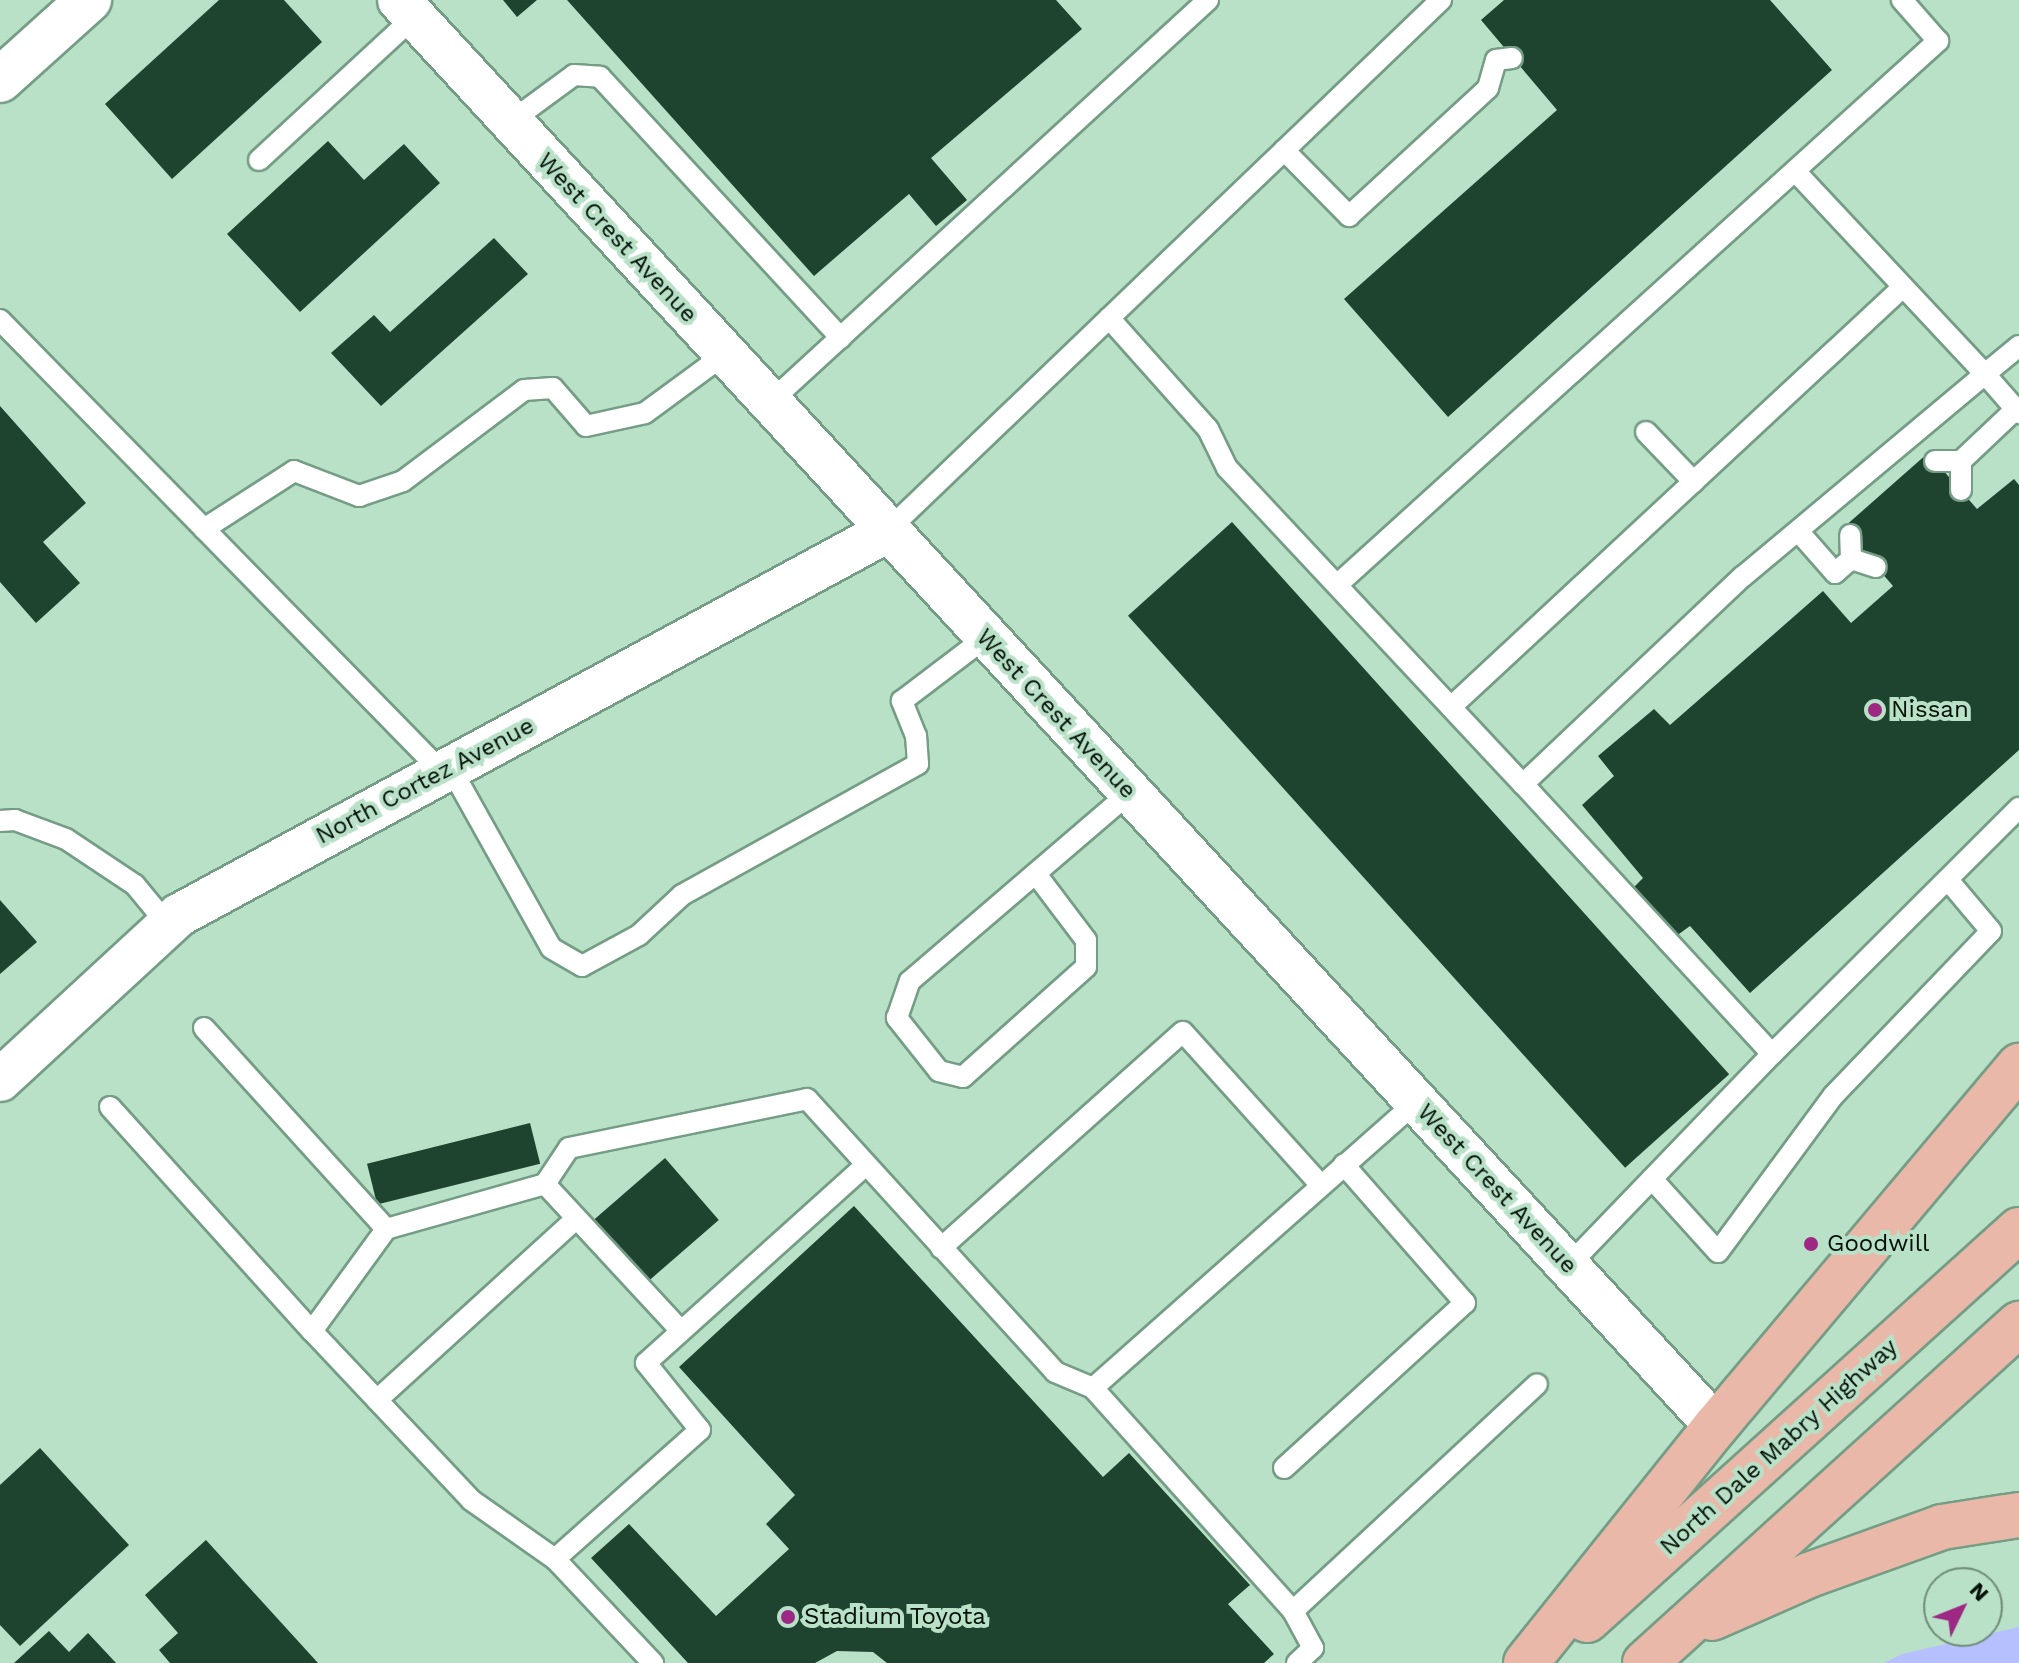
<!DOCTYPE html>
<html>
<head>
<meta charset="utf-8">
<style>
  body { margin:0 }
  #map { position:relative; width:2019px; height:1663px; overflow:hidden; background:#b8e1c7; font-family:"Work Sans",sans-serif }
  div>[style] { position:absolute }
  [style*='--x'] { left:calc(var(--x)*1px); top:calc(var(--y)*1px); width:calc(var(--w)*1px); rotate:calc(var(--a)*1deg) }
  .green>* { inset:0; background:#b6c0fe }
  .building>* { inset:0; background:#1e432f; transform-origin:0 0 }
  .roads { filter:drop-shadow(2px 0 #759d85) drop-shadow(-2px 0 #759d85) drop-shadow(0 2px #759d85) drop-shadow(0 -2px #759d85) }
  .service>* { height:20px; margin:-10px; padding:0 10px; transform-origin:10px; border-radius:10px; background:#fff }
  .minor>* { height:42px; margin:-21px; padding:0 21px; transform-origin:21px; border-radius:21px; background:#fff }
  .tertiary>* { height:44px; margin:-22px; padding:0 22px; transform-origin:22px; border-radius:22px; background:#fff }
  .primary>* { height:44px; margin:-22px; padding:0 22px; transform-origin:22px; border-radius:22px; background:#eab8a9 }
  .dots>* { width:22px; height:22px; translate:-50% -50%; box-sizing:border-box; border:4px solid #b8e1c7; border-radius:50% }
  span { translate:-50% -50%; white-space:nowrap; text-align:center; line-height:1.15; -webkit-text-stroke:8px #b8e1c7; paint-order:stroke }
  .street-label { font-size:24px; color:#030f07 }
  .poi-label { font-size:24px; color:#030f07 }
  .left { translate:0 -50%; text-align:left }
  .north { position:absolute; left:1923px; top:1567px; width:80px; height:80px; box-sizing:border-box; background:#b8e1c7; border:2px solid #708d7a; border-radius:50%; rotate:47deg; font-size:22px; font-weight:700; line-height:32px; text-align:center; color:#030f07 }
  .north::after { content:''; display:block; margin:auto; width:28px; height:36px; background:#9d2984; clip-path:polygon(50% 0,100% 100%,50% 72%,0 100%) }
</style>
</head>
<body>
<div id="map">
  <div class="green">
    <div style="clip-path:polygon(2019px 1627px,2019px 1663px,1884px 1663px,1902px 1654px)"></div>
  </div>
  <div class="building">
    <div style="clip-path:polygon(219px 0,284px 0,322px 42px,172px 179px,105px 104px)"></div>
    <div style="clip-path:polygon(503px 0,537px 0,517px 17px)"></div>
    <div style="clip-path:polygon(567px 0,1056px 0,1082px 29px,931px 158px,967px 200px,936px 226px,909px 194px,814px 276px)"></div>
    <div style="clip-path:polygon(1504px 0,1770px 0,1832px 70px,1448px 417px,1344px 299px,1557px 110px,1481px 20px)"></div>
    <div style="clip-path:polygon(328px 141px,364px 180px,404px 144px,440px 183px,300px 312px,227px 234px)"></div>
    <div style="clip-path:polygon(494px 238px,528px 274px,381px 406px,331px 353px,374px 315px,390px 332px)"></div>
    <div style="clip-path:polygon(0 406px,86px 503px,43px 542px,80px 583px,36px 623px,0 582px)"></div>
    <div style="clip-path:polygon(1928px 453px,1977px 509px,2014px 479px,2019px 485px,2019px 750px,1750px 993px,1690px 926px,1672px 939px,1631px 890px,1643px 878px,1582px 805px,1614px 776px,1598px 756px,1654px 709px,1670px 725px,1823px 591px,1851px 623px,1893px 586px,1843px 528px)"></div>
    <div style="left:1232px;top:522px;width:743px;height:140px;rotate:48deg"></div>
    <div style="clip-path:polygon(0 900px,37px 942px,0 974px)"></div>
    <div style="left:530px;top:1123px;width:42px;height:168px;rotate:76deg"></div>
    <div style="left:665px;top:1158px;width:82px;height:98px;rotate:49deg"></div>
    <div style="clip-path:polygon(854px 1206px,1103px 1477px,1129px 1453px,1250px 1585px,1228px 1604px,1274px 1654px,1264px 1663px,887px 1663px,873px 1652px,837px 1651px,815px 1663px,688px 1663px,591px 1558px,629px 1524px,716px 1616px,789px 1549px,766px 1524px,795px 1495px,679px 1367px)"></div>
    <div style="clip-path:polygon(40px 1448px,129px 1545px,20px 1646px,0 1625px,0 1485px)"></div>
    <div style="clip-path:polygon(206px 1540px,318px 1663px,170px 1663px,159px 1650px,178px 1633px,145px 1595px)"></div>
    <div style="clip-path:polygon(49px 1631px,69px 1652px,88px 1633px,116px 1663px,14px 1663px)"></div>
  </div>
  <div class="roads">
    <div class="service">
      <div style="--x:510;--y:122;--w:79;--a:-36.3"></div>
      <div style="--x:574;--y:75;--w:26;--a:4"></div>
      <div style="--x:600;--y:77;--w:355;--a:47.3"></div>
      <div style="--x:1284;--y:150;--w:93;--a:45.4"></div>
      <div style="--x:1349;--y:216;--w:189;--a:-42.6"></div>
      <div style="--x:1488;--y:88;--w:29;--a:-74"></div>
      <div style="--x:1496;--y:60;--w:16;--a:-7"></div>
      <div style="--x:259;--y:160;--w:211;--a:-42.7"></div>
      <div style="--x:1795;--y:171;--w:278;--a:46.9"></div>
      <div style="--x:1985;--y:374;--w:315;--a:140.1"></div>
      <div style="--x:1743;--y:576;--w:303;--a:136.6"></div>
      <div style="--x:1523;--y:784;--w:367;--a:47.3"></div>
      <div style="--x:1772;--y:1054;--w:349;--a:-44.9"></div>
      <div style="--x:1109;--y:318;--w:149;--a:48.3"></div>
      <div style="--x:1208;--y:429;--w:43;--a:64"></div>
      <div style="--x:1227;--y:468;--w:433;--a:46.9"></div>
      <div style="--x:0;--y:320;--w:632;--a:45.64"></div>
      <div style="--x:2019;--y:346;--w:44;--a:140.5"></div>
      <div style="--x:1985;--y:374;--w:52;--a:48.9"></div>
      <div style="--x:769;--y:403;--w:596;--a:-42.55"></div>
      <div style="--x:1646;--y:432;--w:69;--a:46.2"></div>
      <div style="--x:1935;--y:461;--w:26;--a:0"></div>
      <div style="--x:1961;--y:461;--w:76;--a:-43.4"></div>
      <div style="--x:1961;--y:461;--w:29;--a:90"></div>
      <div style="--x:204;--y:529;--w:107;--a:-32.8"></div>
      <div style="--x:294;--y:471;--w:70;--a:21"></div>
      <div style="--x:359;--y:496;--w:46;--a:-18.8"></div>
      <div style="--x:403;--y:481;--w:151;--a:-36.9"></div>
      <div style="--x:524;--y:390;--w:29;--a:-4"></div>
      <div style="--x:553;--y:388;--w:50;--a:49"></div>
      <div style="--x:586;--y:426;--w:60;--a:-12.4"></div>
      <div style="--x:645;--y:413;--w:98;--a:-36.3"></div>
      <div style="--x:1798;--y:531;--w:56;--a:48.6"></div>
      <div style="--x:1835;--y:573;--w:21;--a:-41"></div>
      <div style="--x:1851;--y:559;--w:24;--a:-92"></div>
      <div style="--x:886;--y:532;--w:769;--a:-43.79"></div>
      <div style="--x:1851;--y:559;--w:26;--a:18"></div>
      <div style="--x:1337;--y:585;--w:811;--a:-42.15"></div>
      <div style="--x:1938;--y:41;--w:55;--a:-131.3"></div>
      <div style="--x:1451;--y:707;--w:617;--a:-42.9"></div>
      <div style="--x:450;--y:767;--w:207;--a:60.8"></div>
      <div style="--x:551;--y:948;--w:36;--a:30"></div>
      <div style="--x:582;--y:966;--w:65;--a:-28.5"></div>
      <div style="--x:639;--y:935;--w:59;--a:-42.9"></div>
      <div style="--x:682;--y:895;--w:270;--a:-29"></div>
      <div style="--x:918;--y:764;--w:28;--a:-94"></div>
      <div style="--x:916;--y:736;--w:38;--a:-112"></div>
      <div style="--x:902;--y:701;--w:104;--a:-37.2"></div>
      <div style="--x:0;--y:821;--w:15;--a:-4"></div>
      <div style="--x:15;--y:820;--w:54;--a:20.4"></div>
      <div style="--x:66;--y:839;--w:83;--a:33.7"></div>
      <div style="--x:135;--y:885;--w:52;--a:50.5"></div>
      <div style="--x:1036;--y:874;--w:83;--a:52.9"></div>
      <div style="--x:1086;--y:940;--w:27;--a:90"></div>
      <div style="--x:1086;--y:967;--w:165;--a:138.2"></div>
      <div style="--x:963;--y:1077;--w:25;--a:-166"></div>
      <div style="--x:939;--y:1071;--w:68;--a:-128.4"></div>
      <div style="--x:897;--y:1018;--w:39;--a:-71"></div>
      <div style="--x:910;--y:981;--w:289;--a:-40.6"></div>
      <div style="--x:204;--y:1028;--w:271;--a:47.8"></div>
      <div style="--x:386;--y:1229;--w:165;--a:-15.8"></div>
      <div style="--x:545;--y:1184;--w:43;--a:-56.3"></div>
      <div style="--x:569;--y:1148;--w:243;--a:-11.6"></div>
      <div style="--x:807;--y:1099;--w:369;--a:47.7"></div>
      <div style="--x:1055;--y:1372;--w:41;--a:22.8"></div>
      <div style="--x:110;--y:1107;--w:302;--a:48"></div>
      <div style="--x:312;--y:1331;--w:126;--a:-54"></div>
      <div style="--x:1652;--y:1179;--w:98;--a:47.9"></div>
      <div style="--x:1718;--y:1252;--w:194;--a:-53.6"></div>
      <div style="--x:1833;--y:1096;--w:228;--a:-46.2"></div>
      <div style="--x:1991;--y:931;--w:67;--a:-130.1"></div>
      <div style="--x:545;--y:1184;--w:200;--a:47.2"></div>
      <div style="--x:941;--y:1248;--w:324;--a:-41.8"></div>
      <div style="--x:1183;--y:1032;--w:206;--a:48"></div>
      <div style="--x:1568;--y:1266;--w:294;--a:-46.1"></div>
      <div style="--x:312;--y:1331;--w:232;--a:46.7"></div>
      <div style="--x:471;--y:1500;--w:103;--a:35.1"></div>
      <div style="--x:555;--y:1559;--w:143;--a:46.7"></div>
      <div style="--x:377;--y:1400;--w:269;--a:-42.3"></div>
      <div style="--x:1284;--y:1468;--w:245;--a:-42.4"></div>
      <div style="--x:1465;--y:1303;--w:184;--a:-131.2"></div>
      <div style="--x:555;--y:1559;--w:194;--a:-41.7"></div>
      <div style="--x:700;--y:1430;--w:86;--a:-128.9"></div>
      <div style="--x:646;--y:1363;--w:295;--a:-42"></div>
      <div style="--x:1293;--y:1611;--w:300;--a:-131.9"></div>
      <div style="--x:1093;--y:1388;--w:431;--a:-41.5"></div>
      <div style="--x:1297;--y:1663;--w:22;--a:-43"></div>
      <div style="--x:1313;--y:1648;--w:42;--a:-118.4"></div>
      <div style="--x:1293;--y:1611;--w:333;--a:-42.9"></div>
    </div>
    <div class="minor">
      <div style="--x:399;--y:0;--w:1941;--a:47.28"></div>
      <div style="--x:0;--y:1080;--w:243;--a:-42.7"></div>
      <div style="--x:179;--y:915;--w:804;--a:-28.45"></div>
    </div>
    <div class="tertiary">
      <div style="--x:0;--y:80;--w:120;--a:-42"></div>
    </div>
    <div class="primary">
      <div style="--x:1712;--y:1618;--w:106;--a:-23.9"></div>
      <div style="--x:1809;--y:1575;--w:141;--a:-19.8"></div>
      <div style="--x:1942;--y:1527;--w:78;--a:-8.9"></div>
      <div style="--x:1587;--y:1620;--w:582;--a:-42.08"></div>
      <div style="--x:1526;--y:1663;--w:304;--a:-51.3"></div>
      <div style="--x:1716;--y:1426;--w:471;--a:-49.9"></div>
      <div style="--x:1645;--y:1663;--w:505;--a:-42.19"></div>
    </div>
  </div>
  <div class="dots">
    <div style="left:1875px;top:710px;background:#9d2984"></div>
    <div style="left:1811px;top:1244px;background:#9d2984"></div>
    <div style="left:788px;top:1617px;background:#9d2984"></div>
  </div>
  <div class="street-label">
    <span style="left:617px;top:238px;rotate:47deg">West Crest Avenue</span>
    <span style="left:1056px;top:714px;rotate:47deg">West Crest Avenue</span>
    <span style="left:425px;top:781px;rotate:-28deg">North Cortez Avenue</span>
    <span style="left:1497px;top:1189px;rotate:47deg">West Crest Avenue</span>
    <span style="left:1779px;top:1447px;rotate:-42deg">North Dale Mabry Highway</span>
  </div>
  <div class="poi-label">
    <span class="left" style="left:1891px;top:710px">Nissan</span>
    <span class="left" style="left:1827px;top:1244px">Goodwill</span>
    <span class="left" style="left:804px;top:1617px">Stadium Toyota</span>
  </div>
  <div class="north">N</div>
</div>
</body>
</html>
